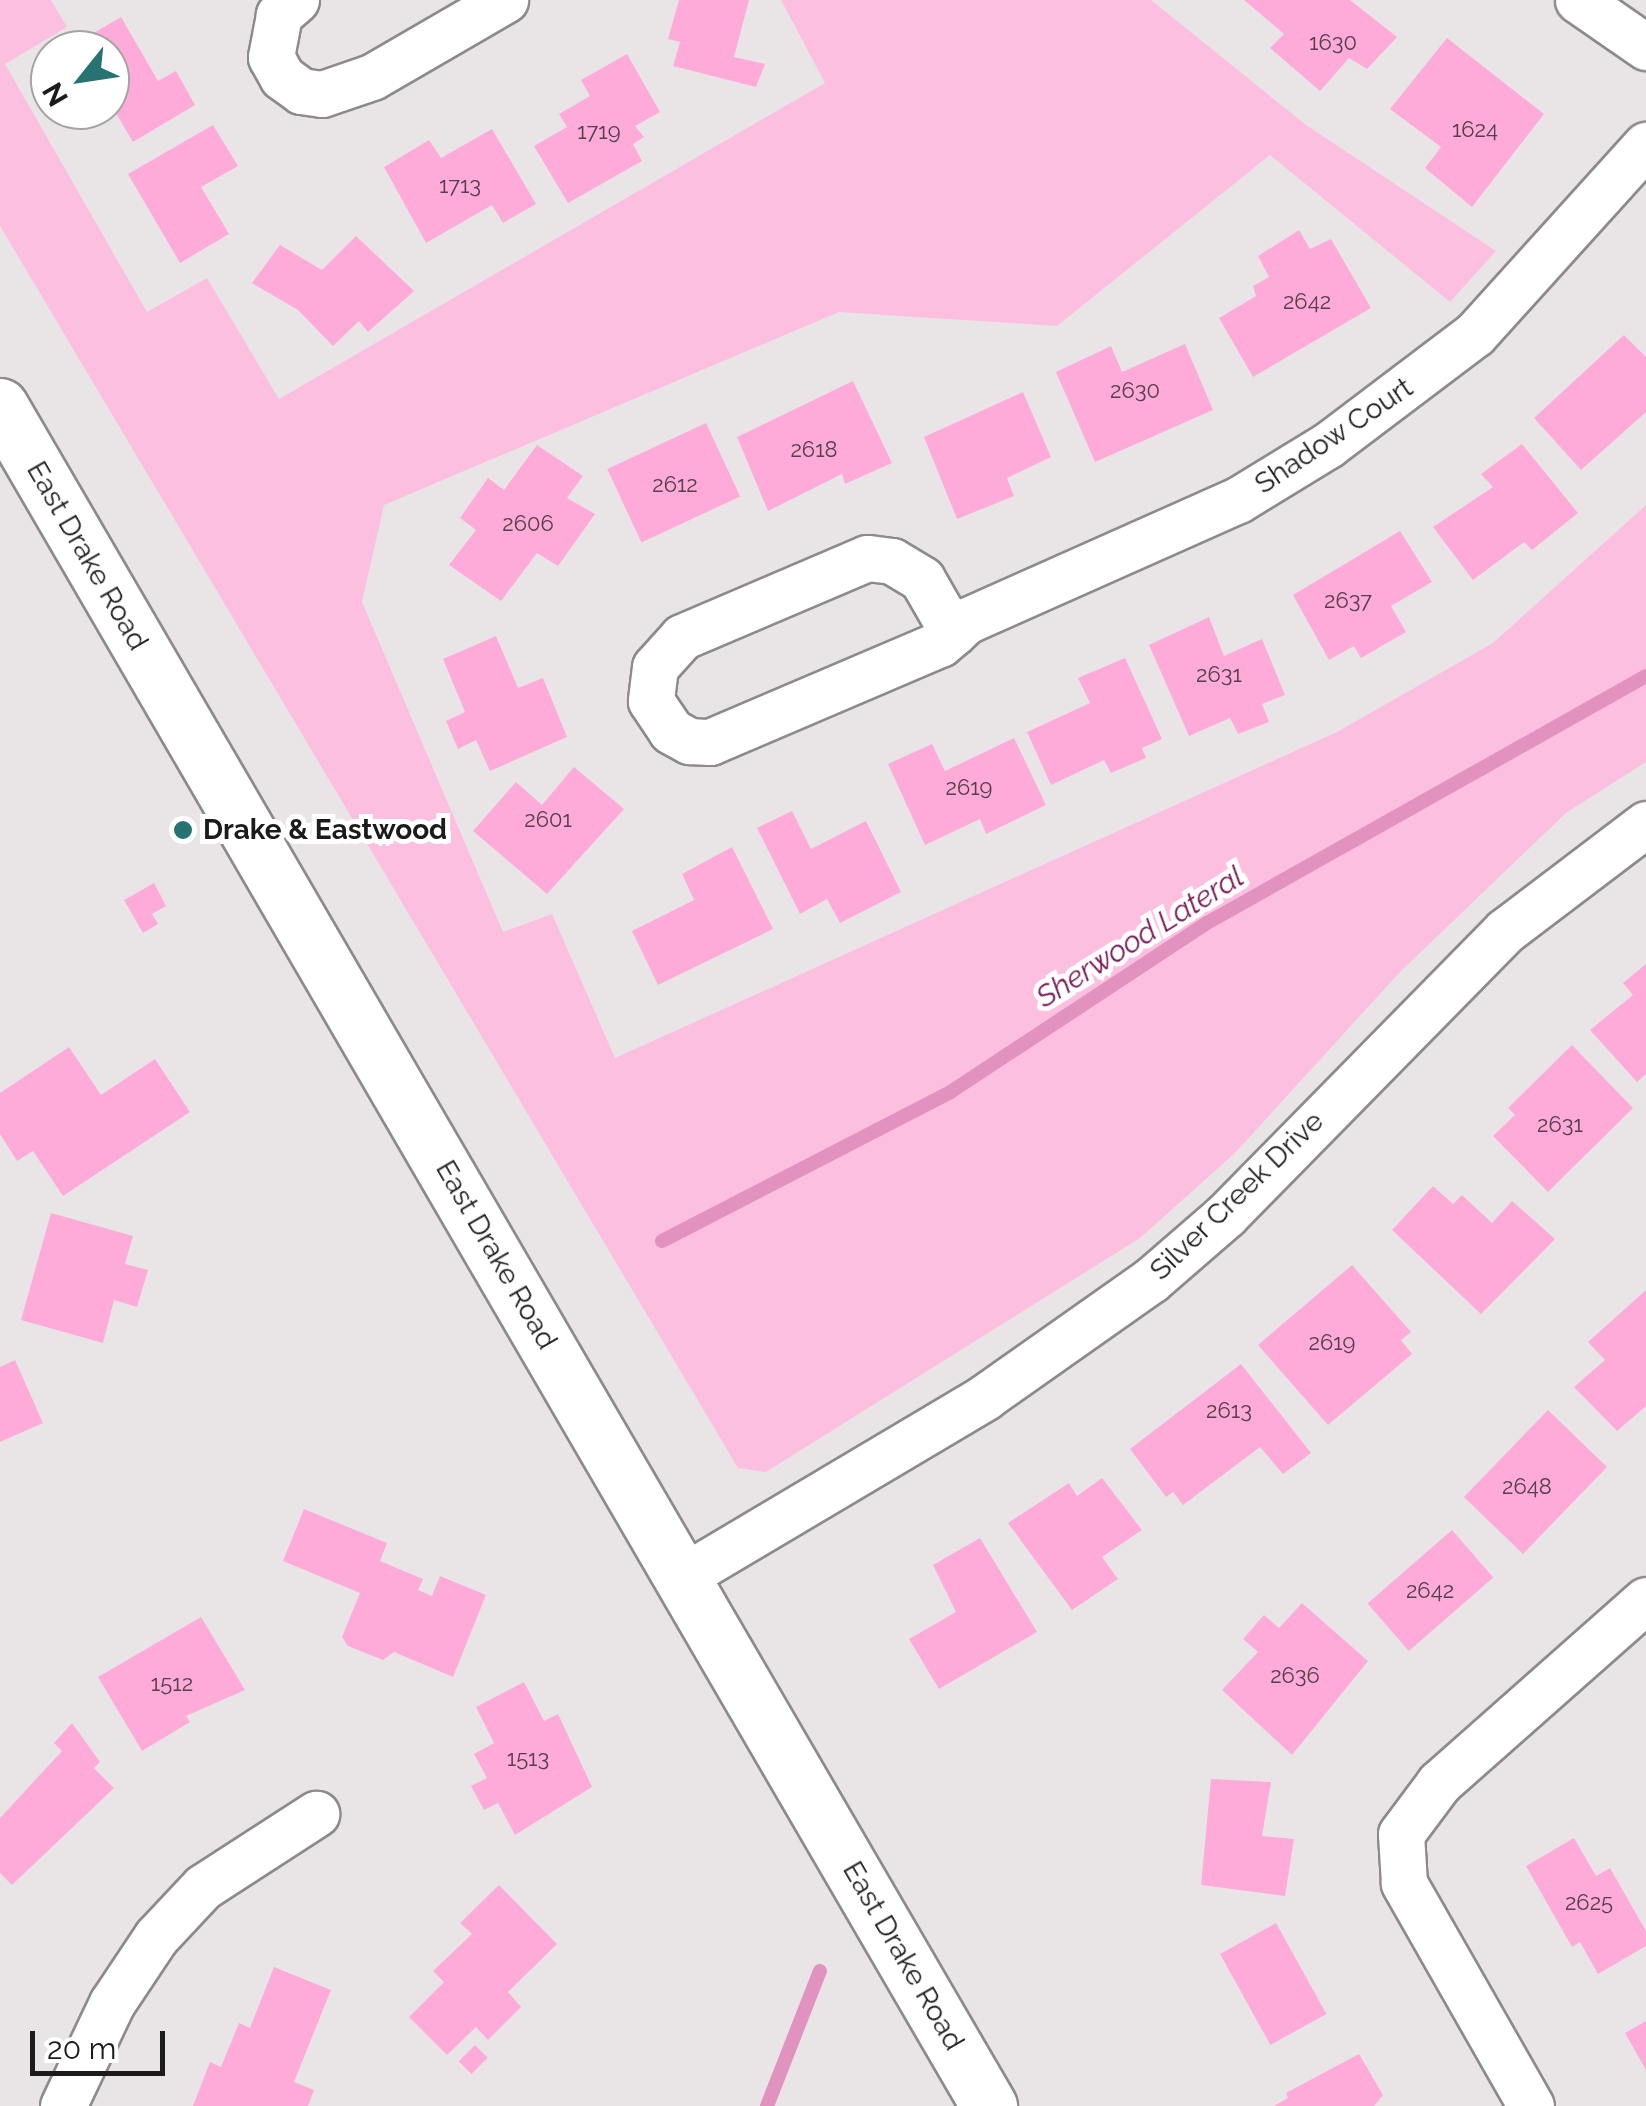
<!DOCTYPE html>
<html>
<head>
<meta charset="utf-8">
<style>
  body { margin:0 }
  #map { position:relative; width:1646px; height:2106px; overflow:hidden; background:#e9e5e7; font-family:Raleway,sans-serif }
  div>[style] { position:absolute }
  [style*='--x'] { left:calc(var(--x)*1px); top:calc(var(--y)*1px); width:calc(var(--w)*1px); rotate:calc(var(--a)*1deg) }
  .green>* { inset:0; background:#fdbfe0 }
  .stream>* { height:14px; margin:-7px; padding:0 7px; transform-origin:7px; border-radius:7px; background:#e292bf }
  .building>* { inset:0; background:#feabd9; transform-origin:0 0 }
  .roads { filter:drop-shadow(2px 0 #8e8a8c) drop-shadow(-2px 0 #8e8a8c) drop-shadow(0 2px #8e8a8c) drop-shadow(0 -2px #8e8a8c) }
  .minor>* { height:45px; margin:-22.5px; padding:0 22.5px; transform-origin:22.5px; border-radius:22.5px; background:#fff }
  .secondary>* { height:55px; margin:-27.5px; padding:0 27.5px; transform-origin:27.5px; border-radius:27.5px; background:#fff }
  .dots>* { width:28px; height:28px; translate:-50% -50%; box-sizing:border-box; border:5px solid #fff; border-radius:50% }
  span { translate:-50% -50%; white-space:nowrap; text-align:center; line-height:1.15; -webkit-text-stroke:10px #fff; paint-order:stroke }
  .number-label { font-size:22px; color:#543f4a }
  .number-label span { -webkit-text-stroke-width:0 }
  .street-label { font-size:28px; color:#1c1b1b }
  .poi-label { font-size:28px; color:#1c1b1b; font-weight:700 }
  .left { translate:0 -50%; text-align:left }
  .water-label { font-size:30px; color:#761956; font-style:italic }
  .north { position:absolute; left:30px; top:30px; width:100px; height:100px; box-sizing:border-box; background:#fff; border:2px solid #a4a4a4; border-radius:50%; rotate:240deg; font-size:28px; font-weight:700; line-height:40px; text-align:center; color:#1c1b1b }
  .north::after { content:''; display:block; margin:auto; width:35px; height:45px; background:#277272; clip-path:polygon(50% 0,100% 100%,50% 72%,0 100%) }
  .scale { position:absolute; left:30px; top:2031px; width:135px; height:45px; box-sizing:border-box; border:5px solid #1c1b1b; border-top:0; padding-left:12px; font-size:30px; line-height:35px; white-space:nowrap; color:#1c1b1b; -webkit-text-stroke:8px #fff; paint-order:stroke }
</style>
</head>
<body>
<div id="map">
  <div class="green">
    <div style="clip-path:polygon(0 0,51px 0,67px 27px,5px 64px,147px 312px,207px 278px,279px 399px,825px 83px,781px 0,1151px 0,1306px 125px,1496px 251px,1450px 302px,1270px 155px,1057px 326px,839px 312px,384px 505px,362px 602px,503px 932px,552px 914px,615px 1058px,1337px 732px,1493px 643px,1646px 505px,1646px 762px,1566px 813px,1399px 973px,1235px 1153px,1140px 1238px,766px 1472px,738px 1468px,0 226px)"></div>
  </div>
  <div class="stream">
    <div style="--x:662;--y:1241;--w:326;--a:-27.3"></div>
    <div style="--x:952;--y:1091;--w:305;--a:-33.4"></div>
    <div style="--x:1207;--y:923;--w:504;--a:-29.36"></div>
    <div style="--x:767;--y:2106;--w:145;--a:-68.6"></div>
  </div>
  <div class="building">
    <div style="clip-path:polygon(679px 0,749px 0,734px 57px,765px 64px,756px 87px,673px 66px,680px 42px,668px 39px)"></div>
    <div style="clip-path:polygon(1244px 0,1350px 0,1397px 37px,1367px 69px,1349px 58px,1320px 91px,1270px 48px,1284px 34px)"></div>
    <div style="clip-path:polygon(121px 17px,158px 81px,176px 71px,195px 105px,133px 142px,110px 103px,110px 50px,79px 50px,75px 44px)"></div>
    <div style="clip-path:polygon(1447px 38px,1544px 114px,1472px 207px,1425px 168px,1441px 147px,1390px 109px)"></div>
    <div style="clip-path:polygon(627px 54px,660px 112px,635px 126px,644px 137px,633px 144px,642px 161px,568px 203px,534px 146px,567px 127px,559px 114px,590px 96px,581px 80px)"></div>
    <div style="clip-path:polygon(213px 125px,238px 166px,201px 187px,229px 234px,180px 263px,128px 174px)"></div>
    <div style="clip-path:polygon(492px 129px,536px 204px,503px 223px,492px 205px,426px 243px,384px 167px,429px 140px,441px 158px)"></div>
    <div style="clip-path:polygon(1299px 230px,1310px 249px,1331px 239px,1371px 308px,1253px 377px,1219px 318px,1256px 296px,1253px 286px,1269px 277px,1258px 256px)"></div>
    <div style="clip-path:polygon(356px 236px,414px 291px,368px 332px,359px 321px,333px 346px,298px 310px,252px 283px,280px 245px,322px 270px)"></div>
    <div style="clip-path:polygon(1624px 335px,1646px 357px,1646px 412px,1581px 470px,1534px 418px)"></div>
    <div style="clip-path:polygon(1185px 344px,1213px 410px,1095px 462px,1056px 372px,1111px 346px,1122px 372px)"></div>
    <div style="clip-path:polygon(853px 381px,892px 463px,845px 484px,842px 474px,768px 511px,737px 437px)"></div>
    <div style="clip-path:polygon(1023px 392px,1051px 457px,1007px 478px,1014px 496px,957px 519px,924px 437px)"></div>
    <div style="left:706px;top:423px;width:81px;height:109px;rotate:65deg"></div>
    <div style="clip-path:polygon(1522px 444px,1578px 513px,1532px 550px,1524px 542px,1473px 580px,1433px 527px,1493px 487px,1481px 474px)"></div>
    <div style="clip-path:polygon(537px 445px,583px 476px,567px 498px,595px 514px,558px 566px,537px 553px,501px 601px,449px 565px,476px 530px,460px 518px,488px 478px,504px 490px)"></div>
    <div style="clip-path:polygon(1400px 531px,1432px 582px,1391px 606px,1406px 632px,1361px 658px,1354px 646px,1329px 660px,1293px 595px)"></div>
    <div style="clip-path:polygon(1209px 617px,1224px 656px,1262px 639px,1285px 695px,1262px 704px,1269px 722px,1238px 734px,1230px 718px,1189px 736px,1149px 645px)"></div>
    <div style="clip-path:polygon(496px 636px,518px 688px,543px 678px,567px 737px,490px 771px,476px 740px,458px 749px,446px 721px,465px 712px,443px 659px)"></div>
    <div style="clip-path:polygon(1125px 658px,1162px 739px,1142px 748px,1146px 758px,1111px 773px,1104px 760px,1051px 785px,1027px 732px,1090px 703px,1078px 678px)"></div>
    <div style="clip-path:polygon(1014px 738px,1046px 805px,986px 834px,980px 819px,925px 845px,888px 764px,932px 744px,945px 771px)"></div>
    <div style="clip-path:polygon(574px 767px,624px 809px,547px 894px,473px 831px,516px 782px,542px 805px)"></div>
    <div style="clip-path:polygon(792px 811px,811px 849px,866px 821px,901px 892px,840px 923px,827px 899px,800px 914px,757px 828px)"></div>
    <div style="clip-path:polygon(732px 847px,773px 929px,658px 985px,632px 931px,694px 900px,682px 874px)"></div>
    <div style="clip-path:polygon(154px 883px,166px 906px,152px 914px,158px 924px,143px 933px,124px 900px)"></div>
    <div style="clip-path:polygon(1646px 964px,1646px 1074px,1637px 1082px,1590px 1030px,1633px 995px,1623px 983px)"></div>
    <div style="clip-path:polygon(1572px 1045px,1633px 1108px,1548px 1192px,1493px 1136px,1515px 1115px,1508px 1108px)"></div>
    <div style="clip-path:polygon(69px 1047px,101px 1095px,155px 1059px,190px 1112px,63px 1196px,33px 1151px,17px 1161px,0 1134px,0 1093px)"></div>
    <div style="clip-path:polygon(1433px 1186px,1453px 1204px,1462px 1195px,1492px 1223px,1512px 1201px,1555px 1239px,1481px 1314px,1392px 1230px)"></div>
    <div style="clip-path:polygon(51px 1213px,133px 1236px,125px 1264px,148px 1270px,137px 1307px,114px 1300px,103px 1343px,21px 1320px)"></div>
    <div style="clip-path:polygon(1352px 1265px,1411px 1332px,1401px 1340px,1412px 1354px,1328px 1425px,1258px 1345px)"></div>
    <div style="clip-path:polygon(1646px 1290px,1646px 1406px,1617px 1431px,1574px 1387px,1605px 1360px,1588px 1342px)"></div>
    <div style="clip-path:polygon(15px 1360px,43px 1423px,0 1442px,0 1367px)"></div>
    <div style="clip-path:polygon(1241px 1364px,1311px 1453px,1283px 1474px,1260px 1447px,1183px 1505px,1173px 1492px,1166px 1497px,1130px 1449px)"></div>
    <div style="left:1548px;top:1410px;width:82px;height:121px;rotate:44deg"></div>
    <div style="clip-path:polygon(1102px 1478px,1142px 1530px,1102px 1557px,1118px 1579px,1072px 1610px,1008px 1523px,1069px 1483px,1077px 1496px)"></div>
    <div style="clip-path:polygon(304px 1509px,387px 1543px,380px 1561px,423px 1579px,418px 1590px,432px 1596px,440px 1576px,486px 1595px,453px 1677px,394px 1652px,383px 1660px,348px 1646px,342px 1637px,360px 1593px,283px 1561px)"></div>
    <div style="left:1452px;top:1530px;width:63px;height:112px;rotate:49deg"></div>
    <div style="clip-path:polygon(980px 1538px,1037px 1632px,939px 1689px,909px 1639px,956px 1612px,933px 1565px)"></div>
    <div style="clip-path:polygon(1302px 1603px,1368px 1661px,1292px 1755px,1222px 1690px,1258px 1652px,1243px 1639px,1264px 1615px,1279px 1628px)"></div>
    <div style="clip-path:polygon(201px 1617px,245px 1690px,186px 1716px,190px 1722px,142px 1751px,98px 1677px)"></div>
    <div style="clip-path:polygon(524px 1682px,544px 1721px,558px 1714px,592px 1787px,515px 1835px,498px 1803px,484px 1810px,471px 1786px,487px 1778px,474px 1754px,494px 1743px,476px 1707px)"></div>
    <div style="clip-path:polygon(72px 1723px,100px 1762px,94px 1768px,114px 1788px,12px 1885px,0 1873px,0 1818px,62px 1751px,54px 1743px)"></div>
    <div style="clip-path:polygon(1211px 1779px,1271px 1782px,1262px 1836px,1294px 1839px,1285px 1896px,1201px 1885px)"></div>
    <div style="clip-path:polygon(1574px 1838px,1596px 1876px,1610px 1868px,1646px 1931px,1646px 1946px,1598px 1974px,1580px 1942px,1572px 1947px,1526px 1866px)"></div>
    <div style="clip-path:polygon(499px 1885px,557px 1944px,508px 1992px,521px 2007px,488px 2040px,476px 2027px,447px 2055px,409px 2017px,444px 1982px,433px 1971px,472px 1934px,460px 1923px)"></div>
    <div style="left:1276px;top:1923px;width:104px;height:64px;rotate:61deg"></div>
    <div style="clip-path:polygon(274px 1967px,331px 1990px,294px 2082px,314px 2090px,308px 2106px,193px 2106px,210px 2062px,221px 2067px,239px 2023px,250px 2028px)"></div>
    <div style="clip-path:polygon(1646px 2021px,1646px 2070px,1625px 2033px)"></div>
    <div style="left:475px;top:2045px;width:18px;height:23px;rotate:45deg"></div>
    <div style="clip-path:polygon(1359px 2054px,1383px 2095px,1374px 2106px,1274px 2106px,1288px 2098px,1286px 2093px)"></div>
  </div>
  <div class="roads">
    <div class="minor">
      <div style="--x:296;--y:0;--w:23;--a:139"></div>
      <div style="--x:279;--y:15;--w:43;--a:100.8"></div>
      <div style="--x:271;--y:57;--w:23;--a:61"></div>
      <div style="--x:282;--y:77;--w:24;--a:36"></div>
      <div style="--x:301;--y:91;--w:21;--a:8"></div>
      <div style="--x:322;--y:94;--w:53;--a:-18.8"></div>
      <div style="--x:372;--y:77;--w:154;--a:-30.1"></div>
      <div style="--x:1578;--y:0;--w:83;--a:34.7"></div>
      <div style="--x:953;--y:633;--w:62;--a:-119.9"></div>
      <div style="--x:922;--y:579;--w:35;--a:-149"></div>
      <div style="--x:892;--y:561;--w:25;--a:-173"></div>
      <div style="--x:867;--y:558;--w:201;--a:156.9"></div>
      <div style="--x:682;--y:637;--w:40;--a:132"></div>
      <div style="--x:655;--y:667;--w:34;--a:97"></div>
      <div style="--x:651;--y:701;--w:36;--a:56"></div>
      <div style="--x:671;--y:731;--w:21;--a:29"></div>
      <div style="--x:689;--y:741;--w:21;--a:3"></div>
      <div style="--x:710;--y:742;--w:250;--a:-23.1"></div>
      <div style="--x:940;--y:644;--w:17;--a:-40"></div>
      <div style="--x:953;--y:633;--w:18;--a:-43"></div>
      <div style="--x:966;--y:621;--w:298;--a:-24"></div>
      <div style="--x:1238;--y:500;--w:105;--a:-31.4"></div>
      <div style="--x:1328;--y:445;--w:184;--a:-37.1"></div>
      <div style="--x:1475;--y:334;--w:255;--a:-47.9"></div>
      <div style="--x:684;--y:1576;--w:350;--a:-30.7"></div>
      <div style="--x:985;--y:1397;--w:203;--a:-35.2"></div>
      <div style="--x:1151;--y:1280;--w:99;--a:-40.9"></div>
      <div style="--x:1226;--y:1215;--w:398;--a:-45.5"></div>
      <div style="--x:1505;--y:931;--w:177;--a:-37.2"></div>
      <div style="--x:63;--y:2106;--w:114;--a:-64.6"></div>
      <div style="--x:112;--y:2003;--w:79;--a:-56.3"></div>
      <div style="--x:156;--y:1937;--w:69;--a:-46.8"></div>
      <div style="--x:203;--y:1887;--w:135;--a:-32.9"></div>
      <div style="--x:1531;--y:2106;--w:257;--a:-119.7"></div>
      <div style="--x:1404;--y:1883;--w:49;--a:-93.5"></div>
      <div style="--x:1401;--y:1834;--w:64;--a:-53.3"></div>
      <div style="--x:1439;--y:1783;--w:276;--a:-41.5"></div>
    </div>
    <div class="secondary">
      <div style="--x:0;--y:406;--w:1967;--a:59.81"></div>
    </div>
  </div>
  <div class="dots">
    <div style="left:183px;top:830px;background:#277272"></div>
  </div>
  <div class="number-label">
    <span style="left:1333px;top:43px">1630</span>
    <span style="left:1475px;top:130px">1624</span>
    <span style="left:599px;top:132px">1719</span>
    <span style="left:460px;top:186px">1713</span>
    <span style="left:1307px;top:302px">2642</span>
    <span style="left:1135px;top:391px">2630</span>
    <span style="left:814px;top:450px">2618</span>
    <span style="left:675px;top:485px">2612</span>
    <span style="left:528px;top:524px">2606</span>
    <span style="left:1348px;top:601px">2637</span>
    <span style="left:1219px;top:675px">2631</span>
    <span style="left:969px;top:788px">2619</span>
    <span style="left:548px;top:820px">2601</span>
    <span style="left:1560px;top:1125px">2631</span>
    <span style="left:1332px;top:1343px">2619</span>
    <span style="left:1229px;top:1411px">2613</span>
    <span style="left:1527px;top:1487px">2648</span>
    <span style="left:1430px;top:1591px">2642</span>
    <span style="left:1295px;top:1676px">2636</span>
    <span style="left:172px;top:1684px">1512</span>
    <span style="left:528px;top:1759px">1513</span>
    <span style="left:1589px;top:1903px">2625</span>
  </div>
  <div class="street-label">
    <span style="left:1334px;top:436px;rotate:-34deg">Shadow Court</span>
    <span style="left:87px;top:556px;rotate:60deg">East Drake Road</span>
    <span style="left:1237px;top:1196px;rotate:-44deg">Silver Creek Drive</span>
    <span style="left:496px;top:1255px;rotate:60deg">East Drake Road</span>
    <span style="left:903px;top:1956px;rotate:60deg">East Drake Road</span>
  </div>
  <div class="poi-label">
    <span class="left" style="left:203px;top:830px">Drake &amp; Eastwood</span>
  </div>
  <div class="water-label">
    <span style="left:1140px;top:937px;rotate:-32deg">Sherwood Lateral</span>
  </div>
  <div class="north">N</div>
  <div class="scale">20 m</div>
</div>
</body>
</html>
